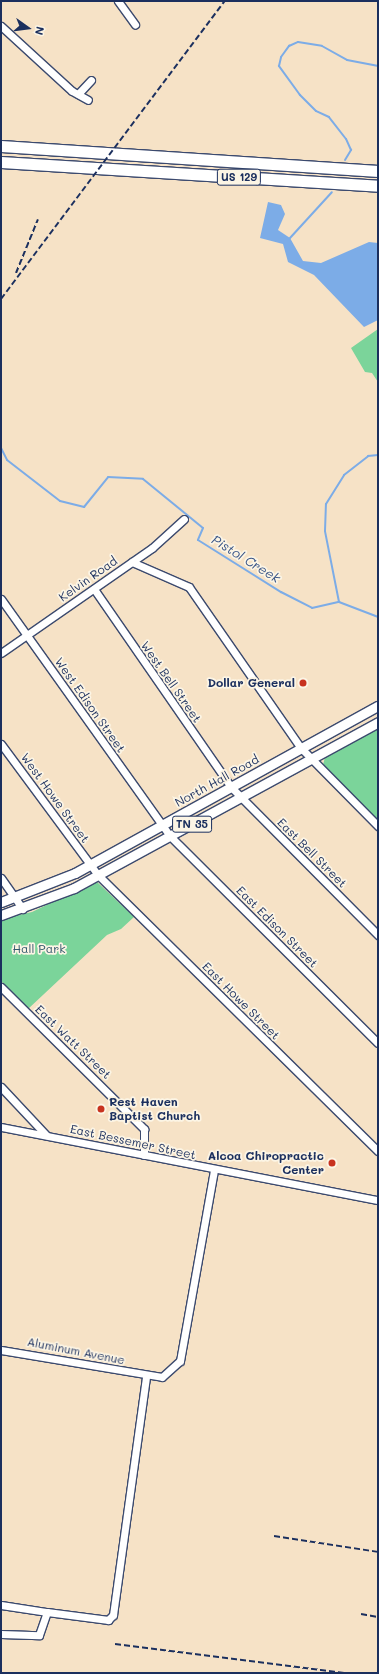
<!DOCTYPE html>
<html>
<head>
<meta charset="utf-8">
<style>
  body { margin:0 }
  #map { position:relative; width:379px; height:1674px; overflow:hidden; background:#f6e2c6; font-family:Mali,sans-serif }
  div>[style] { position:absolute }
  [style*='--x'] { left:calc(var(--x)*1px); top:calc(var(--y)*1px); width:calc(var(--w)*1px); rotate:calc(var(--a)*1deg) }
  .green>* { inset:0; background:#7bd49a }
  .water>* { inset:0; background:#7cace7 }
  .stream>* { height:2px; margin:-1px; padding:0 1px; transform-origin:1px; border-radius:1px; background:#7cace7 }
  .roads { filter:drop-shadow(1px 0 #3c4a6e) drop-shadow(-1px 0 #3c4a6e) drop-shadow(0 1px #3c4a6e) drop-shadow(0 -1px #3c4a6e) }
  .minor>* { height:7px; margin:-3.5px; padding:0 3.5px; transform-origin:3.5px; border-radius:3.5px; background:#fff }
  .major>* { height:9px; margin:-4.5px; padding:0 4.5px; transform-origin:4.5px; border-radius:4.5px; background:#fff }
  .highway>* { height:11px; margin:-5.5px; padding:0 5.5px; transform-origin:5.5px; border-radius:5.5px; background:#fff }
  .rail>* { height:2px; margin-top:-1px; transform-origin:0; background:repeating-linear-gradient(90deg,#1b2f5e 0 6px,transparent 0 9px) }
  .dots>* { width:11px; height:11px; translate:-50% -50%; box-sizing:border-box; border:2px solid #fcf5e5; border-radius:50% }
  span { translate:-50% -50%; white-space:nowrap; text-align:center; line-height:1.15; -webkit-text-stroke:3.5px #fcf5e5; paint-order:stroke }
  .shield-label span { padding:1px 3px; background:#fcf5e5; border:1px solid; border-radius:3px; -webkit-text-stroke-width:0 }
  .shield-label { font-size:11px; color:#1b2f5e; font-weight:700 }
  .street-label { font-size:12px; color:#1b2f5e }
  .poi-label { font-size:12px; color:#1b2f5e; font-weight:700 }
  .right { translate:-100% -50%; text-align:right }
  .left { translate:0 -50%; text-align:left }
  .park-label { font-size:12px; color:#33586d }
  .water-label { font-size:13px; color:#385487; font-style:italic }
  .frame { position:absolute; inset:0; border:2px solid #1b2f5e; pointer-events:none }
  .north { position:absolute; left:8px; top:8px; width:40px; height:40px; -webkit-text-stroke:3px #fcf5e5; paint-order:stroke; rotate:104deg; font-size:11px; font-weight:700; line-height:16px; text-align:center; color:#1b2f5e }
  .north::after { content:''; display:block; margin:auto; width:14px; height:18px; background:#1b2f5e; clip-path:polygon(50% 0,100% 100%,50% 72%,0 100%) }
</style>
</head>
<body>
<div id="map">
  <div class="green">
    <div style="clip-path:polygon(378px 329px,378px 382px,372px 373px,365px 372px,351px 348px)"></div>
    <div style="clip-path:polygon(378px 728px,378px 822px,323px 765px,325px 757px)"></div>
    <div style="clip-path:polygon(96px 881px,134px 917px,121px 929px,107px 935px,28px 1009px,1px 981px,1px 919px,32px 912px)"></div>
  </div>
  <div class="water">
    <div style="clip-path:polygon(268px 202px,281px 205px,285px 214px,278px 230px,290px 238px,303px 261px,321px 263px,369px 242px,378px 243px,378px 320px,364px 327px,314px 275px,288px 262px,283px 244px,260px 238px)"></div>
  </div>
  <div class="stream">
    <div style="--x:345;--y:160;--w:12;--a:-59"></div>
    <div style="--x:351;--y:150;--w:12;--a:-114"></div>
    <div style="--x:346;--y:139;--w:28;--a:-128"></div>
    <div style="--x:329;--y:117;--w:14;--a:-155"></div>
    <div style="--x:316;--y:111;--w:23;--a:-135"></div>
    <div style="--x:300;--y:95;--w:36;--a:-126"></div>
    <div style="--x:279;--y:66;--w:9;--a:-77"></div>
    <div style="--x:281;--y:57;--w:14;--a:-54"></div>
    <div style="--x:289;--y:46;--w:10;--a:-24"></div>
    <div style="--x:298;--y:42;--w:24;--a:9"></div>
    <div style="--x:322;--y:46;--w:29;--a:29"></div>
    <div style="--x:347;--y:60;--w:32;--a:11"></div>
    <div style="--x:290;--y:238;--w:62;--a:-47.6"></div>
    <div style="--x:1;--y:448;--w:13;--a:63"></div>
    <div style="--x:7;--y:460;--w:67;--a:37.7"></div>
    <div style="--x:60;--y:501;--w:25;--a:14"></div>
    <div style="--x:84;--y:507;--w:38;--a:-51"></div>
    <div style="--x:108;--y:477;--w:35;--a:3"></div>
    <div style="--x:143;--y:479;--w:77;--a:39.2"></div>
    <div style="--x:203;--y:528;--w:13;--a:113"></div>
    <div style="--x:198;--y:540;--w:98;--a:32.1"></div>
    <div style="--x:281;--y:592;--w:35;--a:27"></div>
    <div style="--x:312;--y:608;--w:28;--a:-13"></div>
    <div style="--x:339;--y:602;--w:42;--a:21"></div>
    <div style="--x:339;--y:602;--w:72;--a:-101.2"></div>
    <div style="--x:325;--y:531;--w:27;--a:-88"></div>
    <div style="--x:326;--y:504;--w:34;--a:-58"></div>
    <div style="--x:344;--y:475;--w:31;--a:-38"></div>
    <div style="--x:368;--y:456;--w:10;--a:-6"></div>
  </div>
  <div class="roads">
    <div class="minor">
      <div style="--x:118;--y:1;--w:29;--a:54"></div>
      <div style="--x:1;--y:26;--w:96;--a:42.5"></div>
      <div style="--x:72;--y:91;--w:18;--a:29"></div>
      <div style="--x:78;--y:94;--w:19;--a:-47"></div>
      <div style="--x:132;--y:562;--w:62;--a:23.7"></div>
      <div style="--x:189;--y:587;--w:196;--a:55.2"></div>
      <div style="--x:301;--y:748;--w:110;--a:45.4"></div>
      <div style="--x:94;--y:589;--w:241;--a:55.3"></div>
      <div style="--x:231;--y:787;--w:209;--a:45.2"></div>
      <div style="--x:1;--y:599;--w:291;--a:54.5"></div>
      <div style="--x:170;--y:836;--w:293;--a:44.9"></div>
      <div style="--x:1;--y:653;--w:184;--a:-34.8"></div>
      <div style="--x:152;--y:548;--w:43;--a:-42.2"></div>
      <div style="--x:1;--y:744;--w:163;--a:53.5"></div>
      <div style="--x:98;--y:875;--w:393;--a:44.6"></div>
      <div style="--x:1;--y:878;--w:38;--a:55"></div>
      <div style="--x:1;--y:987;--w:202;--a:44.8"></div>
      <div style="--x:144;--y:1129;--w:26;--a:90"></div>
      <div style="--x:1;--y:1087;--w:66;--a:46.8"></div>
      <div style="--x:1;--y:1127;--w:384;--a:11"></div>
      <div style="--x:1;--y:1350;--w:163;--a:9.5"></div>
      <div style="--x:162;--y:1377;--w:24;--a:-42"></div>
      <div style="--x:180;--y:1361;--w:194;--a:-79.9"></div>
      <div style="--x:1;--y:1605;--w:47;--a:8.7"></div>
      <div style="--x:1;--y:1634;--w:38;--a:2"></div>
      <div style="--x:39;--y:1635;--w:24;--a:-71"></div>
      <div style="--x:47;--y:1612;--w:62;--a:7.5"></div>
      <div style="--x:108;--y:1620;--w:7;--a:-45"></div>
      <div style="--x:113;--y:1615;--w:241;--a:-82.1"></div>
    </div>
    <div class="major">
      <div style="--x:1;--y:902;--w:79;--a:-21.4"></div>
      <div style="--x:75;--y:873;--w:346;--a:-28.9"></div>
      <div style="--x:1;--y:915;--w:78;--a:-20.3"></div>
      <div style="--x:74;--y:888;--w:346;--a:-28.6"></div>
    </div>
    <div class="highway">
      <div style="--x:1;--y:146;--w:378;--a:3.8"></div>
      <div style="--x:1;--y:162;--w:378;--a:3.6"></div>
    </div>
  </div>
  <div class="rail">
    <div style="--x:16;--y:273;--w:58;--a:-67.8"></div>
    <div style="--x:1;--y:299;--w:373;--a:-53.1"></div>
    <div style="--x:274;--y:1536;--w:105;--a:8.7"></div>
    <div style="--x:361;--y:1614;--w:17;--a:10"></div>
    <div style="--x:115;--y:1644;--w:233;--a:7.2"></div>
  </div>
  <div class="dots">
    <div style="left:303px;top:683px;background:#c8321e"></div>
    <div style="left:101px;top:1109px;background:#c8321e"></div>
    <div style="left:332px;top:1163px;background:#c8321e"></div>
  </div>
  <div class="shield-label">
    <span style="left:239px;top:177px">US 129</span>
    <span style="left:192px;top:824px">TN 35</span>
  </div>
  <div class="street-label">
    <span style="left:88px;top:579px;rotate:-35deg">Kelvin Road</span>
    <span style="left:171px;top:682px;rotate:55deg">West Bell Street</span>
    <span style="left:90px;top:705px;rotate:55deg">West Edison Street</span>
    <span style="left:217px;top:781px;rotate:-29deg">North Hall Road</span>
    <span style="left:55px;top:798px;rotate:54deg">West Howe Street</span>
    <span style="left:312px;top:853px;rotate:45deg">East Bell Street</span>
    <span style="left:277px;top:927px;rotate:45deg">East Edison Street</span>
    <span style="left:241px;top:1001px;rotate:45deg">East Howe Street</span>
    <span style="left:73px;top:1042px;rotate:44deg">East Watt Street</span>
    <span style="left:133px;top:1142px;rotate:12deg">East Bessemer Street</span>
    <span style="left:76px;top:1351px;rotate:11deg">Aluminum Avenue</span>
  </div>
  <div class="poi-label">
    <span class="right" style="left:295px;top:683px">Dollar General</span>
    <span class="left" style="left:109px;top:1109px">Rest Haven<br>Baptist Church</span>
    <span class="right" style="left:324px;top:1163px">Alcoa Chiropractic<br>Center</span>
  </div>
  <div class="park-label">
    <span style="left:39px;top:949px">Hall Park</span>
  </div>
  <div class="water-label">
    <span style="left:246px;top:559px;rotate:32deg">Pistol Creek</span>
  </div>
  <div class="frame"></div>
  <div class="north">N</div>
</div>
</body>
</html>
